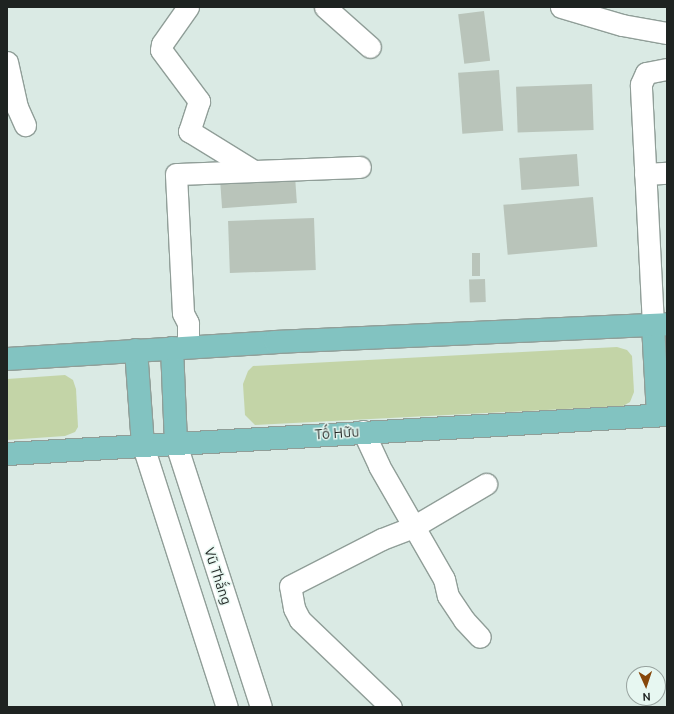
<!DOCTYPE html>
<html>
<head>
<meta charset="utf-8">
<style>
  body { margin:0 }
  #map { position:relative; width:674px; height:714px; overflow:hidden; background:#daeae4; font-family:Ubuntu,sans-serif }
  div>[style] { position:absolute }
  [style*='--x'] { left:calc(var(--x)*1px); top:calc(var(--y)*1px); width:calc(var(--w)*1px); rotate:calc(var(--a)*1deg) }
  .green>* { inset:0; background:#c3d4a7 }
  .building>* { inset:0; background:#b9c4ba; transform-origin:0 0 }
  .roads { filter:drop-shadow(1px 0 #909e98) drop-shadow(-1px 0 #909e98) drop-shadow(0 1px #909e98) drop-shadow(0 -1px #909e98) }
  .minor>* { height:21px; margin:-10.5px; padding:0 10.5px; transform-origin:10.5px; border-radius:10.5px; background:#fff }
  .major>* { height:22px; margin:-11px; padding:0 11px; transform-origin:11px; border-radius:11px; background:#82c3c1 }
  span { translate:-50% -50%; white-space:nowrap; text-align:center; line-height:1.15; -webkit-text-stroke:3px #e7f7f1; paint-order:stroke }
  .street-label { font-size:14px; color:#1e2321 }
  .frame { position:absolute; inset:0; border:8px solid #1e2321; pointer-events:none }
  .north { position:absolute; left:626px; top:666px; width:40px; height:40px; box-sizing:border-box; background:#e7f7f1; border:1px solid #97a29e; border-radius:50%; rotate:177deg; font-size:11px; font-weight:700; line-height:16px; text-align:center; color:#1e2321 }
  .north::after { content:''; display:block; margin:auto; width:14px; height:18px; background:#86470a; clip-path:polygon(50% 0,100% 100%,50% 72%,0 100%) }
</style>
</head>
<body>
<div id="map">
  <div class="green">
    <div style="clip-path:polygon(617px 347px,627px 350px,632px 356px,634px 392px,630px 402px,623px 406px,255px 425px,245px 415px,243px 384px,248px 371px,253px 366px)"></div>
    <div style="clip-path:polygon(65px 375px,73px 380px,76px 389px,78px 427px,75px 432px,65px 436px,7px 440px,7px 379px)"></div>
  </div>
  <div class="building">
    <div style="left:484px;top:11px;width:50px;height:26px;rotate:83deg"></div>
    <div style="left:499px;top:70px;width:61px;height:41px;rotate:86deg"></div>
    <div style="left:592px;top:84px;width:46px;height:76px;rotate:88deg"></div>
    <div style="left:577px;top:154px;width:32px;height:58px;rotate:86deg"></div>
    <div style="left:295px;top:176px;width:27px;height:75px;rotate:86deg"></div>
    <div style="left:593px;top:197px;width:50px;height:90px;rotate:85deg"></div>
    <div style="left:314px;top:218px;width:52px;height:86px;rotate:88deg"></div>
    <div style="left:472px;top:253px;width:8px;height:23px"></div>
    <div style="left:485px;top:279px;width:23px;height:16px;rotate:88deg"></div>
  </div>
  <div class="roads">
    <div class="minor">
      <div style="--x:188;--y:7;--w:45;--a:125.1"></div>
      <div style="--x:162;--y:44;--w:6;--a:99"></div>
      <div style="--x:161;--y:50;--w:64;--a:53.3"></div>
      <div style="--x:199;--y:101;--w:32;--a:108"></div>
      <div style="--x:189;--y:131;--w:76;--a:31.6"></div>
      <div style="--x:325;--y:7;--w:60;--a:41.6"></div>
      <div style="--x:561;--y:7;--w:64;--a:16.4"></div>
      <div style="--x:622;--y:25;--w:46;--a:10.1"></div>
      <div style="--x:7;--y:62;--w:46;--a:77.5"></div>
      <div style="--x:17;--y:107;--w:20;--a:66"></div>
      <div style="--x:645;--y:174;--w:22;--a:-3"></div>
      <div style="--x:653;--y:325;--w:241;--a:-92.9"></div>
      <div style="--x:641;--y:84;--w:12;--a:-66"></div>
      <div style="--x:646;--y:73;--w:21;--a:-11"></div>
      <div style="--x:188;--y:347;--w:24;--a:-90"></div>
      <div style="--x:188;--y:323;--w:11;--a:-117"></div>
      <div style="--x:183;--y:313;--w:139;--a:-92.9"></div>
      <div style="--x:176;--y:174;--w:184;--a:-2.2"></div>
      <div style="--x:363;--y:431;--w:38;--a:65"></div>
      <div style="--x:379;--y:466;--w:130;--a:60.1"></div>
      <div style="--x:444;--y:579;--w:17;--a:77"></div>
      <div style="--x:448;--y:596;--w:29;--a:56"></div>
      <div style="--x:464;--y:620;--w:23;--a:47"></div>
      <div style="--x:176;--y:444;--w:276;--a:72.1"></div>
      <div style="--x:143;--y:446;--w:274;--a:72.2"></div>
      <div style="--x:391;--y:707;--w:126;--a:-136.3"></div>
      <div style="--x:300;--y:620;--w:13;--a:-117"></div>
      <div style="--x:294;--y:608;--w:22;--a:-100"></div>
      <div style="--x:290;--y:586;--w:103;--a:-27.1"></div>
      <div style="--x:382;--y:539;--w:33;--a:-21"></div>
      <div style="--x:413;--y:527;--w:85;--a:-30.5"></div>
    </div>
    <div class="major">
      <div style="--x:653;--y:325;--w:90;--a:86.8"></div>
      <div style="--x:172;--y:348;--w:96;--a:87.6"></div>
      <div style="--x:136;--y:350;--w:96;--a:85.8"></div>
      <div style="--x:7;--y:359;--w:269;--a:-3.6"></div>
      <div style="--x:275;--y:342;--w:392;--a:-2.6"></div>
      <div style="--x:7;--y:454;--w:661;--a:-3.38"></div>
    </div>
  </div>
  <div class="street-label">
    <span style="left:337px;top:433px;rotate:-4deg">Tố Hữu</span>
    <span style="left:218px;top:576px;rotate:72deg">Vũ Thắng</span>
  </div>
  <div class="frame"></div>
  <div class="north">N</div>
</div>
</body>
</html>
